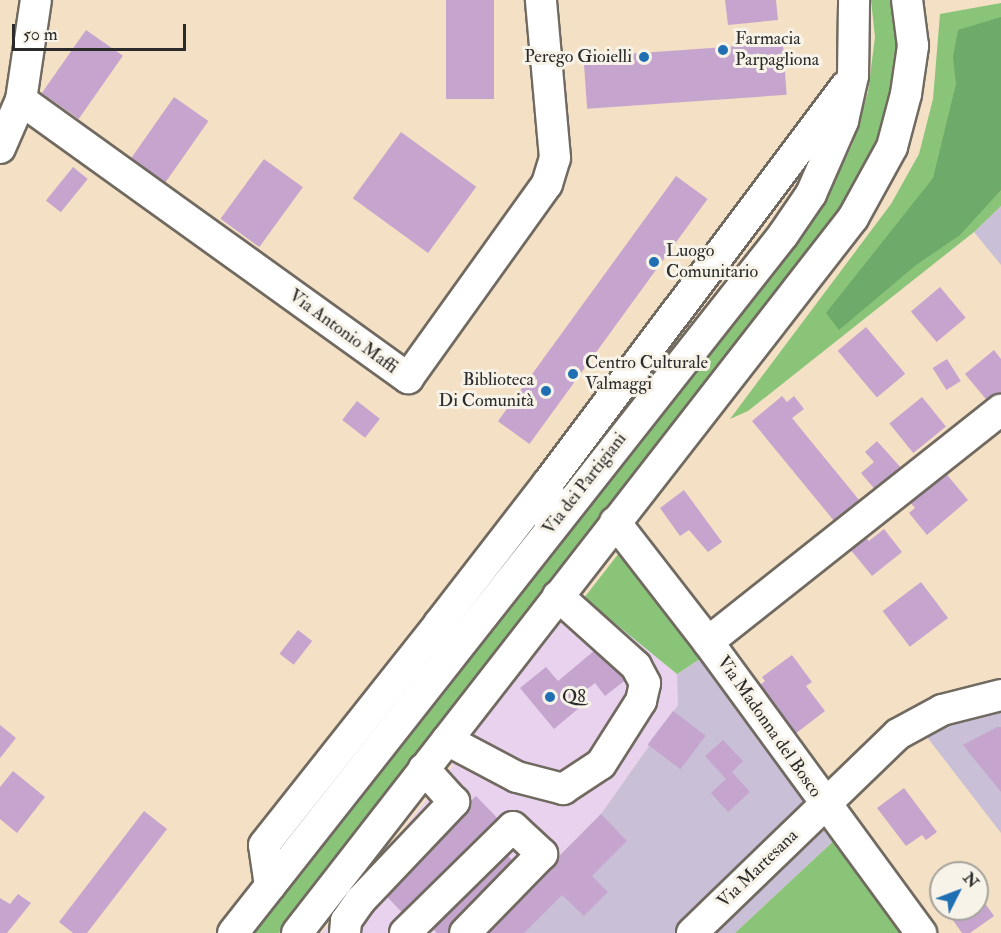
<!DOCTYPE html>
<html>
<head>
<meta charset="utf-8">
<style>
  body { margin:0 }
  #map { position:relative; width:1001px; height:933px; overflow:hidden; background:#f4e0c4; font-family:"IM FELL Double Pica",serif }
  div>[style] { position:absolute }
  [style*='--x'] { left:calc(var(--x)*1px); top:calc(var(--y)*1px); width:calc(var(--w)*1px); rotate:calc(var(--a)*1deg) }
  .built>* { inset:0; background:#e8d2ee }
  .industrial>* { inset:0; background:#c9bfd7 }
  .green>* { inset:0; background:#89c479 }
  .forest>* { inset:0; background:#6eaa69 }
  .building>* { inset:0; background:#c5a5ce; transform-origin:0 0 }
  .roads { filter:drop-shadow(2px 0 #716a61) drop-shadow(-2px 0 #716a61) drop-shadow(0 2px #716a61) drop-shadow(0 -2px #716a61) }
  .minor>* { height:30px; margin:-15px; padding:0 15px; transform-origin:15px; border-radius:15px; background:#fff }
  .dots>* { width:16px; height:16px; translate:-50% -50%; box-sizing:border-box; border:3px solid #f7f3e8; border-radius:50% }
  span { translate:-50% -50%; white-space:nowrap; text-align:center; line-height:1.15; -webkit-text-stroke:6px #f7f3e8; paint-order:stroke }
  .poi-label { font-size:18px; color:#2b2b2b }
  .left { translate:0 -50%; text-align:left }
  .right { translate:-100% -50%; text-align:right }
  .street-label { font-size:18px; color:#2b2b2b }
  .north { position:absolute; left:929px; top:861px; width:60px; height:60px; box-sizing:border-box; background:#f7f3e8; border:2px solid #a5a39c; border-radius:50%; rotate:48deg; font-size:16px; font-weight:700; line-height:24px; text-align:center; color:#2b2b2b }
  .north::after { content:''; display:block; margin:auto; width:21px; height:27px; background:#1f6fb2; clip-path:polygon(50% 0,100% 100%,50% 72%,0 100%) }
  .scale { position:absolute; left:12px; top:24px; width:174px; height:27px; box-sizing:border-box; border:3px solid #2b2b2b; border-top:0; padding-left:8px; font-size:18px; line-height:21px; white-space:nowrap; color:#2b2b2b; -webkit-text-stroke:4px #f7f3e8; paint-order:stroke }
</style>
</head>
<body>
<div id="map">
  <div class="built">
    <div style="clip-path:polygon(573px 588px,677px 674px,678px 705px,601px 814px,483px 933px,322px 933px,453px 766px,443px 758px)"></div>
  </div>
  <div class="industrial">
    <div style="clip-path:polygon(1001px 206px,1001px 265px,974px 232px)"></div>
    <div style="clip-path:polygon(708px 654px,839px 836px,735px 933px,483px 933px,601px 814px,678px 705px,677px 674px)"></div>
    <div style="clip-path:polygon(1001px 701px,1001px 833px,920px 728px)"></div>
  </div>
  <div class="green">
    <div style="clip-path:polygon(871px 0,892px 0,898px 46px,891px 93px,874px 152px,847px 204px,279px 933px,255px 933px,809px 223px,831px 189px,852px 145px,868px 92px,875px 37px)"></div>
    <div style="clip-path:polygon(1001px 3px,1001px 206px,974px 232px,748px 411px,730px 419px,891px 204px,919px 154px,933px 99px,940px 14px)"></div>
    <div style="clip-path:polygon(619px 553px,628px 556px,703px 657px,677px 674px,584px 598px)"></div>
    <div style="clip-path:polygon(839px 836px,911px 933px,735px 933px)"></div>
  </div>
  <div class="forest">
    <div style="clip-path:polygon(1001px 17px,1001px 190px,960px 235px,916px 265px,839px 330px,826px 313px,933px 178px,956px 84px,953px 57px,958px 30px)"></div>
  </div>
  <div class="building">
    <div style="left:446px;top:0;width:48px;height:99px"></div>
    <div style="clip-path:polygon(725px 0,776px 0,778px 20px,728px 25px)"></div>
    <div style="left:86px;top:30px;width:45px;height:77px;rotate:35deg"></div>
    <div style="left:783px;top:43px;width:52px;height:200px;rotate:86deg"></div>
    <div style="left:174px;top:97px;width:42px;height:75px;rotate:35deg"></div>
    <div style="left:401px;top:132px;width:93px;height:82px;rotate:36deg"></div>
    <div style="left:264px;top:159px;width:48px;height:74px;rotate:36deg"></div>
    <div style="left:73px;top:167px;width:19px;height:43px;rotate:39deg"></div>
    <div style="left:676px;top:176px;width:39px;height:303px;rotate:36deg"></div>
    <div style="left:940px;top:287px;width:40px;height:38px;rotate:50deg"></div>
    <div style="left:866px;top:327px;width:61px;height:37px;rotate:50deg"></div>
    <div style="clip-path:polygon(994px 350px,1001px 359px,1001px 395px,990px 404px,965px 374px)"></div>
    <div style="left:947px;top:359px;width:26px;height:17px;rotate:58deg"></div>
    <div style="clip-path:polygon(782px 396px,787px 402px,794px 396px,804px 409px,792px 418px,864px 506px,839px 527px,752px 421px)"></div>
    <div style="left:922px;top:397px;width:38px;height:42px;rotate:51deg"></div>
    <div style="left:357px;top:401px;width:29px;height:24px;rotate:38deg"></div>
    <div style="clip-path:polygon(877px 441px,903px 470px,877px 492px,861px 473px,874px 462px,865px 452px)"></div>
    <div style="clip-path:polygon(943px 470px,968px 500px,927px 535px,909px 513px,915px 508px,908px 500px)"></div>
    <div style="clip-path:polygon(684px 490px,722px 542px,708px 552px,689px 530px,680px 536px,660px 508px)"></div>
    <div style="clip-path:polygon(884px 529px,902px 552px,872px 576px,846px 544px,861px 532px,869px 541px)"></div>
    <div style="left:921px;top:582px;width:45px;height:48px;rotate:53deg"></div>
    <div style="left:298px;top:630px;width:18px;height:30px;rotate:38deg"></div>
    <div style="clip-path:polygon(601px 645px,628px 678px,605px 696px,595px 683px,573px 700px,579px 708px,554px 729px,520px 688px,546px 667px,558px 681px)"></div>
    <div style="clip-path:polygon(792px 655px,812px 682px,806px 686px,825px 711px,795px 734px,759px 686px,765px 681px,762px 677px)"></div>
    <div style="left:673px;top:711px;width:41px;height:42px;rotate:37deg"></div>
    <div style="clip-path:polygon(0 725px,16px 738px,0 758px)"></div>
    <div style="clip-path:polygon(997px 727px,1001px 727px,1001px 792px,963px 745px)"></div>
    <div style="clip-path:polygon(723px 740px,743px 761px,732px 772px,750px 792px,728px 812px,711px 793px,726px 779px,705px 756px)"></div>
    <div style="clip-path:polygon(13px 771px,45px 797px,17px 833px,0 819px,0 787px)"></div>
    <div style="clip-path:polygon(904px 788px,937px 832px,926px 840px,922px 835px,906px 846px,877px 808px)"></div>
    <div style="left:476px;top:796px;width:39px;height:134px;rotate:46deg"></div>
    <div style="clip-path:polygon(144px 811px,167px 829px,87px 933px,73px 933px,59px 922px)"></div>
    <div style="clip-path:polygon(601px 814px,627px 841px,592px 876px,608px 892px,584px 916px,562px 895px,524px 933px,483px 933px)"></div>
    <div style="clip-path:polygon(503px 851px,518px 866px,451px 933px,437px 933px,428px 924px)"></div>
    <div style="clip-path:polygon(977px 892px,994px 916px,970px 933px,962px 933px,945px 909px,977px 909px)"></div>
    <div style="clip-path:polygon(18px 894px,31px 903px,7px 933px,0 933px,0 898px,10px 904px)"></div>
  </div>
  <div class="roads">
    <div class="minor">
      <div style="--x:21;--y:100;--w:477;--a:35.7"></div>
      <div style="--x:408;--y:378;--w:239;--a:-54.4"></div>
      <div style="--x:547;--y:184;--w:27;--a:-73"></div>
      <div style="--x:555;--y:158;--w:159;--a:-95.1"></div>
      <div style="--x:0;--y:148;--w:52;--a:-66.4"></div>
      <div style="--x:21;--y:100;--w:101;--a:-81.5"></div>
      <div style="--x:615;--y:522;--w:152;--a:52.2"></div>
      <div style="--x:708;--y:642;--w:361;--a:53.8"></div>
      <div style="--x:550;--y:528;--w:45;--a:-92.5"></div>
      <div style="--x:548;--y:483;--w:496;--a:-53.1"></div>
      <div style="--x:708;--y:642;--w:374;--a:-38.4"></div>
      <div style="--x:444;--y:644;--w:21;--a:-104"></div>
      <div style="--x:439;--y:624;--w:178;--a:-52.3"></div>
      <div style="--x:447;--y:740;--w:79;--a:27.9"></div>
      <div style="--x:517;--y:777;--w:48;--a:14.6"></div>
      <div style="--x:563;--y:789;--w:45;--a:-33.3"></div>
      <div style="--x:601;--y:764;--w:75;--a:-57.6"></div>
      <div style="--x:641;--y:701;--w:18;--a:-77"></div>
      <div style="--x:645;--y:683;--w:19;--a:-118"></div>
      <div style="--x:636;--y:666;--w:105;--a:-138.1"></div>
      <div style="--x:270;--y:886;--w:41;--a:-98.3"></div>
      <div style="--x:264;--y:845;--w:282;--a:-51.6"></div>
      <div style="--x:233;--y:933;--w:889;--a:-51.76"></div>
      <div style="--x:783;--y:235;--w:50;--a:-55.7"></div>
      <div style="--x:811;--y:194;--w:80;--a:-66.3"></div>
      <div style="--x:843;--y:121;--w:46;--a:-77.5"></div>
      <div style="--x:853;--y:76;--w:76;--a:-89.2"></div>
      <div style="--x:297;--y:933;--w:906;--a:-52.13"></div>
      <div style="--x:853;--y:218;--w:81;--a:-61.2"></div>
      <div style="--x:892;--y:147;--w:55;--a:-75.2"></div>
      <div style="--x:906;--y:94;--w:49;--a:-81.7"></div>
      <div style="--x:913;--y:46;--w:46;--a:-97.4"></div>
      <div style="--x:345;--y:933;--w:12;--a:-85"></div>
      <div style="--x:346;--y:921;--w:24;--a:-55"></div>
      <div style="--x:360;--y:901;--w:137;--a:-46.5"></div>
      <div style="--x:454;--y:802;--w:45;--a:-132.3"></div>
      <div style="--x:405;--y:933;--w:151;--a:-44.5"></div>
      <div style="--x:513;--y:827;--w:40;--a:43"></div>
      <div style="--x:542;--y:854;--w:110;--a:134.3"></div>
      <div style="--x:692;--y:933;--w:286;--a:-44"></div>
      <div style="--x:898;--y:734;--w:50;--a:-28.6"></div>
      <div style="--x:942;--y:710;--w:61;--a:-14.3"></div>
    </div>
  </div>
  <div class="dots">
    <div style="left:723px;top:50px;background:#1f6fb2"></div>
    <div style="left:644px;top:57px;background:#1f6fb2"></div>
    <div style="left:654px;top:262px;background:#1f6fb2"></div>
    <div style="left:573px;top:374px;background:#1f6fb2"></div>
    <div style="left:546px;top:391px;background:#1f6fb2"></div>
    <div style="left:550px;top:697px;background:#1f6fb2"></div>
  </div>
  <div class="poi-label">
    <span class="left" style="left:735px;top:50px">Farmacia<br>Parpagliona</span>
    <span class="right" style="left:632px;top:57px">Perego Gioielli</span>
    <span class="left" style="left:666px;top:262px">Luogo<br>Comunitario</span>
    <span class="left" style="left:585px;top:374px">Centro Culturale<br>Valmaggi</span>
    <span class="right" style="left:534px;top:391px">Biblioteca<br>Di Comunità</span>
    <span class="left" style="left:562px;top:697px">Q8</span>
  </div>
  <div class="street-label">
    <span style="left:343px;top:332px;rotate:36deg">Via Antonio Maffi</span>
    <span style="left:585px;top:484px;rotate:-52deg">Via dei Partigiani</span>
    <span style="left:769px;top:727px;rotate:55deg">Via Madonna del Bosco</span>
    <span style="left:758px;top:869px;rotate:-44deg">Via Martesana</span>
  </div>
  <div class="north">N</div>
  <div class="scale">50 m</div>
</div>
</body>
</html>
